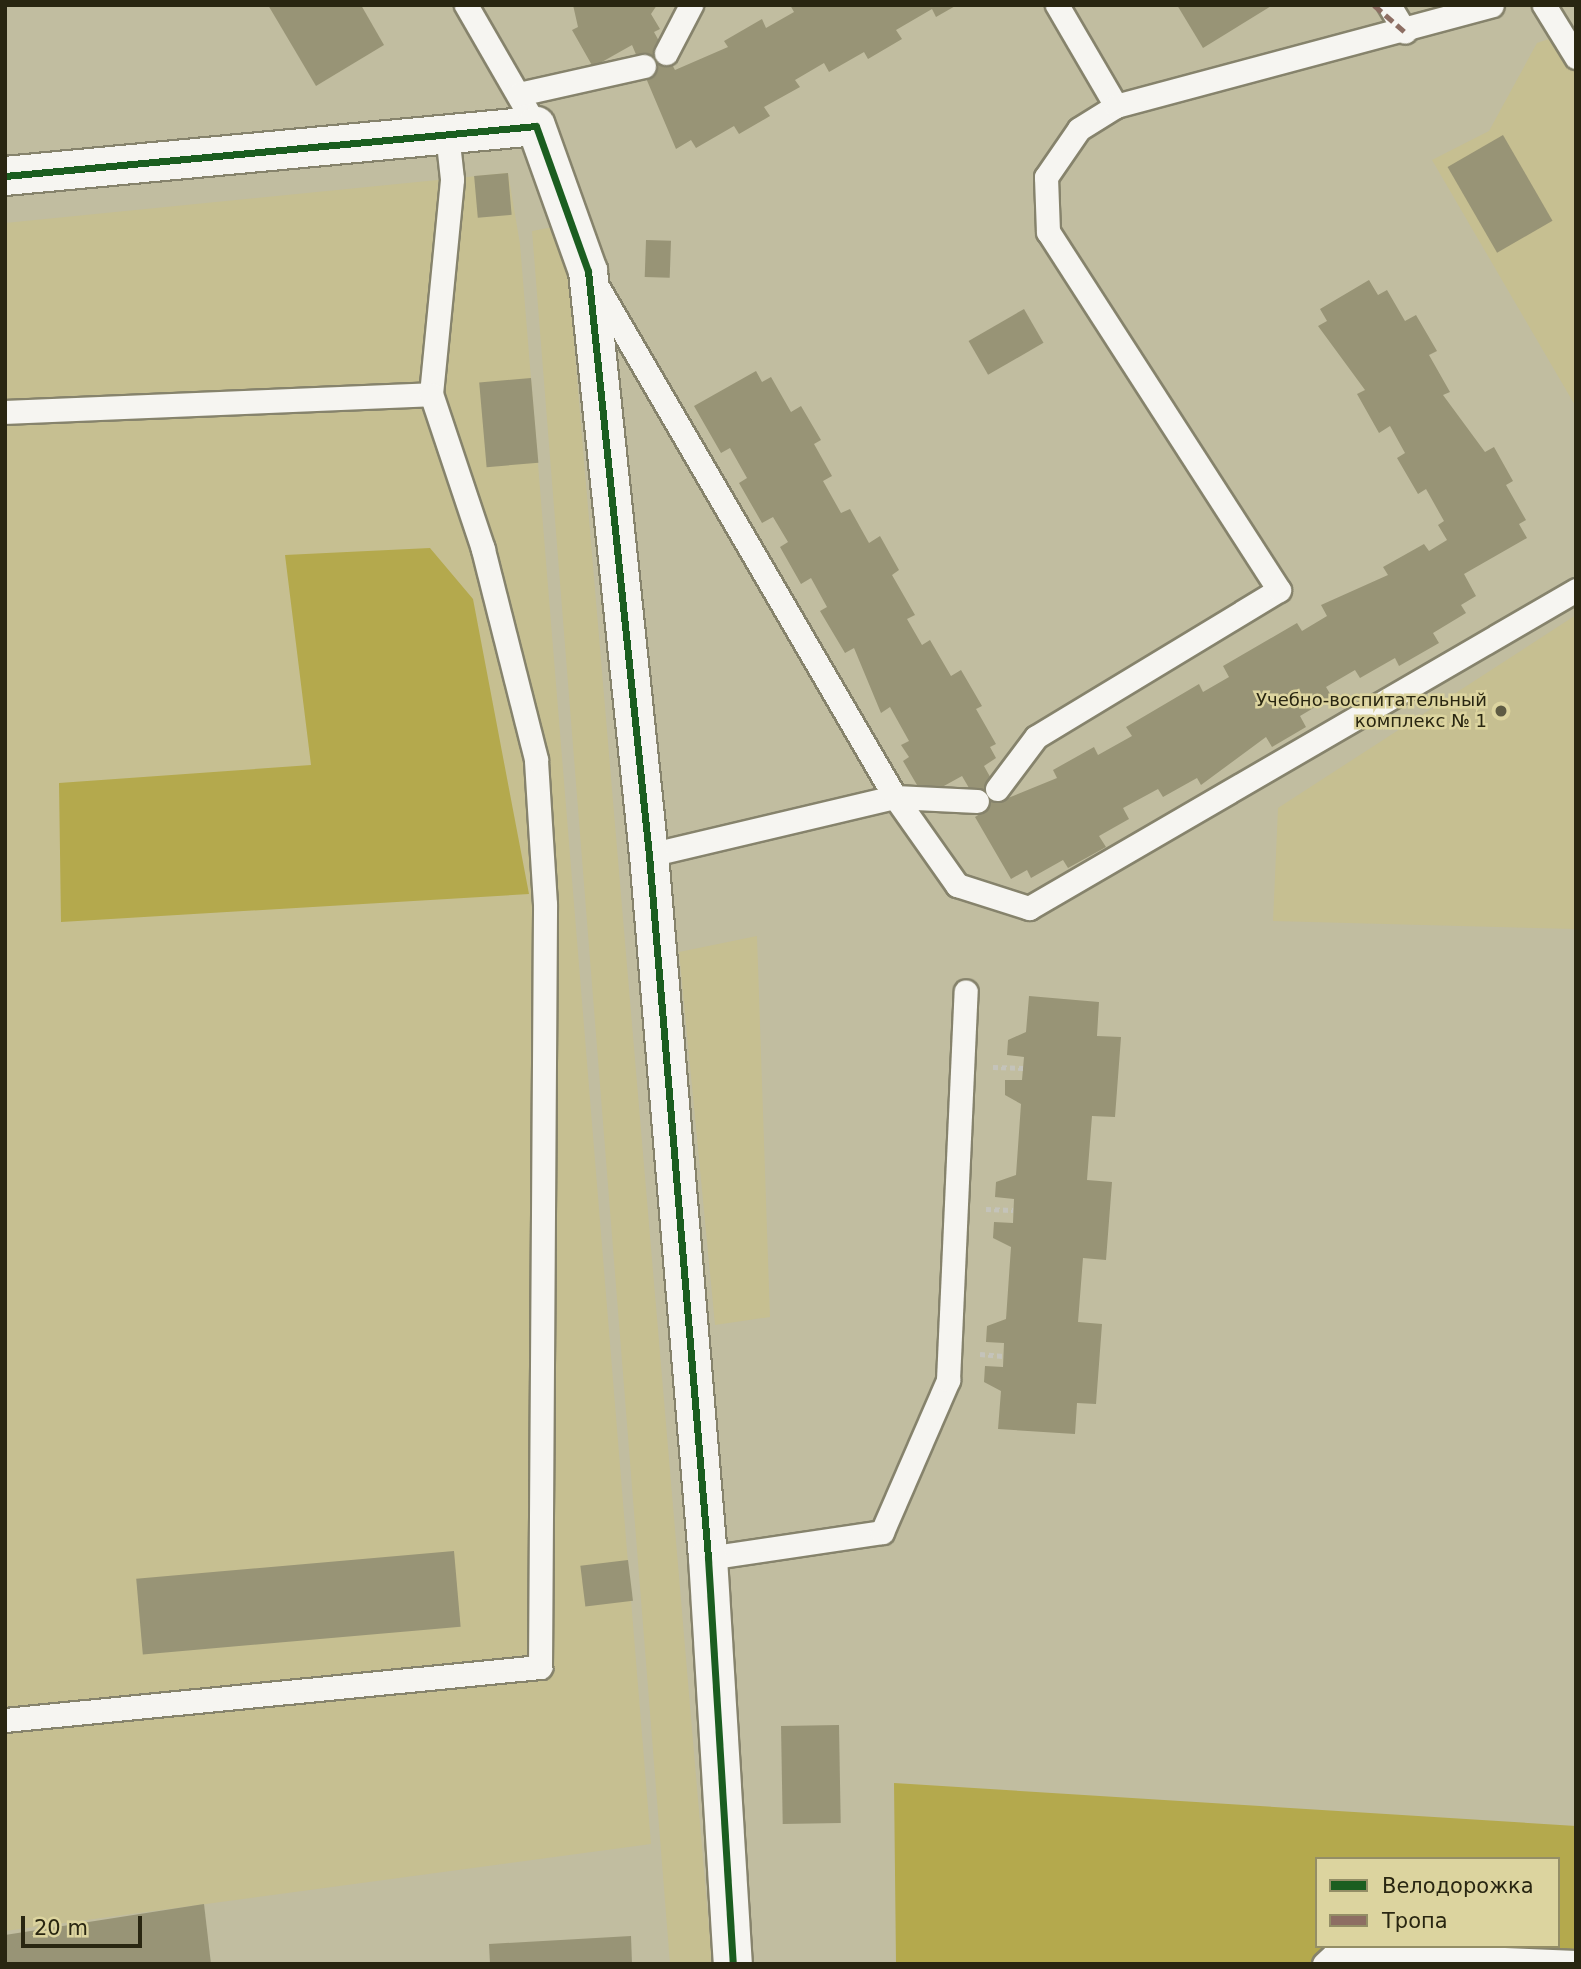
<!DOCTYPE html>
<html>
<head>
<meta charset="utf-8">
<style>
  body { margin:0 }
  #map { position:relative; width:1581px; height:1969px; overflow:hidden; background:#c1bda0; font-family:"DejaVu Sans",sans-serif }
  div>[style] { position:absolute }
  [style*='--x'] { left:calc(var(--x)*1px); top:calc(var(--y)*1px); width:calc(var(--w)*1px); rotate:calc(var(--a)*1deg) }
  .built>* { inset:0; background:#c6bf91 }
  .green>* { inset:0; background:#b4a94d }
  .building>* { inset:0; background:#989476; transform-origin:0 0 }
  .path>* { height:4.5px; margin-top:-2.25px; transform-origin:0; background:repeating-linear-gradient(90deg,#c4c3ba 0 5px,transparent 0 8.5px) }
  .roads { filter:drop-shadow(2px 0 #86836c) drop-shadow(-2px 0 #86836c) drop-shadow(0 2px #86836c) drop-shadow(0 -2px #86836c) }
  .service>* { height:23px; margin:-11.5px; padding:0 11.5px; transform-origin:11.5px; border-radius:11.5px; background:#f6f5f1 }
  .minor>* { height:38px; margin:-19px; padding:0 19px; transform-origin:19px; border-radius:19px; background:#f6f5f1 }
  .quiet>* { height:5px; margin-top:-2.5px; transform-origin:0; background:repeating-linear-gradient(90deg,#8d6e63 0 10px,transparent 0 15px) }
  .cycleway>* { height:7px; margin:-3.5px; padding:0 3.5px; transform-origin:3.5px; border-radius:3.5px; background:#1b5e20 }
  .dots>* { width:19px; height:19px; translate:-50% -50%; box-sizing:border-box; border:4px solid #dcd49f; border-radius:50% }
  span { translate:-50% -50%; white-space:nowrap; text-align:center; line-height:1.15; -webkit-text-stroke:5px #dcd49f; paint-order:stroke }
  .poi-label { font-size:18px; color:#292611 }
  .right { translate:-100% -50%; text-align:right }
  .frame { position:absolute; inset:0; border:7px solid #292611; pointer-events:none }
  .legend { position:absolute; left:1315px; top:1857px; width:245px; height:91px; box-sizing:border-box; background:#dcd49f; border:2px solid #948e66; margin:0; padding:9px 12px; list-style:none; font-size:21px; color:#292611 }
  .legend li { display:flex; align-items:center; gap:14px; height:35px }
  .legend b { width:35px; border:2px solid #948e66 }
  .scale { position:absolute; left:21px; top:1916px; width:121px; height:32px; box-sizing:border-box; border:4px solid #292611; border-top:0; padding-left:9px; font-size:21px; line-height:24px; white-space:nowrap; color:#292611; -webkit-text-stroke:5px #dcd49f; paint-order:stroke }
</style>
</head>
<body>
<div id="map">
  <div class="built">
    <div style="clip-path:polygon(1576px 30px,1576px 407px,1432px 160px,1489px 131px,1537px 43px)"></div>
    <div style="clip-path:polygon(508px 173px,520px 244px,651px 1844px,5px 1931px,5px 223px)"></div>
    <div style="clip-path:polygon(564px 225px,712px 1964px,670px 1964px,532px 231px)"></div>
    <div style="clip-path:polygon(1576px 615px,1576px 929px,1273px 921px,1278px 808px)"></div>
    <div style="clip-path:polygon(757px 936px,770px 1317px,715px 1325px,679px 952px)"></div>
  </div>
  <div class="green">
    <div style="clip-path:polygon(430px 548px,473px 599px,529px 894px,61px 922px,59px 783px,311px 765px,285px 555px)"></div>
    <div style="clip-path:polygon(evenodd,894px 1783px,1576px 1826px,1576px 1964px,896px 1964px,894px 1783px,1317px 1859px,1558px 1859px,1558px 1946px,1317px 1946px,1317px 1859px)"></div>
  </div>
  <div class="building">
    <div style="clip-path:polygon(268px 5px,361px 5px,384px 45px,316px 86px)"></div>
    <div style="clip-path:polygon(573px 5px,657px 5px,651px 14px,660px 29px,654px 32px,675px 70px,728px 47px,724px 41px,762px 19px,766px 28px,794px 12px,790px 5px,957px 5px,936px 17px,932px 9px,896px 30px,902px 39px,868px 59px,864px 52px,829px 72px,824px 63px,795px 80px,800px 87px,764px 107px,770px 116px,739px 134px,734px 126px,696px 148px,691px 140px,676px 149px,632px 45px,593px 67px,572px 30px,578px 27px)"></div>
    <div style="clip-path:polygon(1177px 5px,1273px 5px,1203px 48px)"></div>
    <div style="left:1503px;top:135px;width:99px;height:64px;rotate:60deg"></div>
    <div style="left:508px;top:173px;width:42px;height:34px;rotate:85deg"></div>
    <div style="left:646px;top:240px;width:25px;height:37px;rotate:2deg"></div>
    <div style="clip-path:polygon(1369px 280px,1378px 295px,1387px 290px,1405px 321px,1416px 315px,1437px 351px,1429px 355px,1450px 392px,1443px 395px,1485px 452px,1494px 447px,1513px 481px,1506px 485px,1526px 520px,1519px 524px,1527px 538px,1464px 574px,1476px 596px,1461px 605px,1466px 613px,1433px 633px,1439px 643px,1399px 666px,1395px 658px,1360px 678px,1355px 670px,1326px 687px,1332px 697px,1300px 716px,1306px 727px,1272px 747px,1266px 737px,1201px 785px,1197px 778px,1163px 797px,1158px 789px,1123px 808px,1129px 819px,1099px 836px,1106px 847px,1068px 868px,1063px 860px,1031px 878px,1027px 870px,1011px 879px,975px 817px,983px 812px,962px 776px,924px 797px,903px 761px,909px 757px,901px 745px,909px 741px,890px 707px,881px 713px,854px 648px,845px 653px,820px 611px,827px 607px,811px 578px,801px 584px,780px 547px,788px 542px,773px 517px,762px 523px,739px 483px,747px 478px,730px 448px,721px 453px,694px 406px,756px 371px,762px 382px,771px 377px,791px 412px,801px 406px,821px 440px,814px 444px,832px 476px,823px 481px,841px 513px,850px 509px,869px 543px,880px 536px,899px 570px,892px 575px,915px 615px,907px 619px,922px 645px,930px 640px,951px 676px,961px 670px,982px 706px,976px 709px,996px 744px,990px 747px,996px 758px,984px 766px,1003px 800px,1057px 778px,1053px 770px,1094px 747px,1098px 755px,1132px 736px,1126px 727px,1199px 684px,1203px 692px,1229px 677px,1223px 666px,1297px 623px,1302px 631px,1327px 616px,1321px 605px,1388px 575px,1383px 567px,1424px 544px,1429px 551px,1447px 540px,1438px 525px,1444px 521px,1426px 489px,1418px 494px,1397px 458px,1405px 453px,1390px 426px,1379px 433px,1357px 394px,1365px 390px,1318px 326px,1327px 321px,1320px 309px)"></div>
    <div style="left:1024px;top:309px;width:39px;height:64px;rotate:60deg"></div>
    <div style="left:531px;top:378px;width:85px;height:52px;rotate:85deg"></div>
    <div style="clip-path:polygon(1029px 996px,1099px 1002px,1097px 1036px,1121px 1037px,1115px 1117px,1092px 1116px,1087px 1180px,1112px 1182px,1106px 1260px,1083px 1258px,1078px 1322px,1102px 1324px,1096px 1404px,1077px 1403px,1075px 1434px,998px 1429px,1001px 1391px,984px 1382px,985px 1366px,1003px 1367px,1004px 1343px,986px 1342px,987px 1326px,1006px 1319px,1011px 1247px,993px 1238px,994px 1222px,1013px 1223px,1014px 1199px,995px 1197px,996px 1182px,1016px 1175px,1021px 1104px,1005px 1095px,1005px 1080px,1022px 1080px,1024px 1057px,1007px 1055px,1008px 1040px,1026px 1032px)"></div>
    <div style="left:454px;top:1551px;width:76px;height:319px;rotate:85deg"></div>
    <div style="left:628px;top:1560px;width:41px;height:48px;rotate:83deg"></div>
    <div style="left:839px;top:1725px;width:98px;height:58px;rotate:89deg"></div>
    <div style="clip-path:polygon(204px 1904px,211px 1964px,5px 1964px,5px 1935px)"></div>
    <div style="clip-path:polygon(631px 1936px,632px 1964px,490px 1964px,489px 1944px)"></div>
  </div>
  <div class="path">
    <div style="--x:993;--y:1067;--w:30;--a:2"></div>
    <div style="--x:986;--y:1209;--w:27;--a:2"></div>
    <div style="--x:980;--y:1354;--w:23;--a:5"></div>
  </div>
  <div class="roads">
    <div class="service">
      <div style="--x:466;--y:5;--w:140;--a:60"></div>
      <div style="--x:1057;--y:5;--w:117;--a:59.7"></div>
      <div style="--x:1389;--y:5;--w:31;--a:59"></div>
      <div style="--x:1544;--y:5;--w:61;--a:58.4"></div>
      <div style="--x:666;--y:53;--w:54;--a:-62.5"></div>
      <div style="--x:519;--y:94;--w:128;--a:-12.6"></div>
      <div style="--x:597;--y:286;--w:592;--a:59.75"></div>
      <div style="--x:895;--y:797;--w:108;--a:54.8"></div>
      <div style="--x:957;--y:885;--w:76;--a:17.7"></div>
      <div style="--x:1029;--y:908;--w:633;--a:-30.17"></div>
      <div style="--x:5;--y:412;--w:426;--a:-2.4"></div>
      <div style="--x:431;--y:394;--w:216;--a:-84.4"></div>
      <div style="--x:452;--y:179;--w:45;--a:-96.3"></div>
      <div style="--x:997;--y:789;--w:65;--a:-53.1"></div>
      <div style="--x:1036;--y:737;--w:284;--a:-31.2"></div>
      <div style="--x:1279;--y:590;--w:426;--a:-122.8"></div>
      <div style="--x:1048;--y:232;--w:55;--a:-92.1"></div>
      <div style="--x:1046;--y:177;--w:58;--a:-55.5"></div>
      <div style="--x:1079;--y:129;--w:44;--a:-31.9"></div>
      <div style="--x:1116;--y:106;--w:389;--a:-15"></div>
      <div style="--x:649;--y:855;--w:253;--a:-13.3"></div>
      <div style="--x:895;--y:797;--w:82;--a:2.8"></div>
      <div style="--x:708;--y:1558;--w:176;--a:-8.5"></div>
      <div style="--x:882;--y:1532;--w:166;--a:-66.5"></div>
      <div style="--x:948;--y:1380;--w:389;--a:-87.4"></div>
      <div style="--x:5;--y:1720;--w:538;--a:-5.66"></div>
      <div style="--x:540;--y:1667;--w:763;--a:-89.62"></div>
      <div style="--x:545;--y:904;--w:145;--a:-93.6"></div>
      <div style="--x:536;--y:759;--w:217;--a:-104.2"></div>
      <div style="--x:483;--y:549;--w:163;--a:-108.5"></div>
      <div style="--x:1324;--y:1964;--w:18;--a:-43"></div>
      <div style="--x:1337;--y:1952;--w:239;--a:2.4"></div>
    </div>
    <div class="minor">
      <div style="--x:5;--y:176;--w:533;--a:-5.38"></div>
      <div style="--x:536;--y:126;--w:154;--a:70.3"></div>
      <div style="--x:588;--y:271;--w:587;--a:84.04"></div>
      <div style="--x:649;--y:855;--w:705;--a:85.2"></div>
      <div style="--x:708;--y:1558;--w:407;--a:86.5"></div>
    </div>
  </div>
  <div class="quiet">
    <div style="--x:1374;--y:5;--w:41;--a:41.1"></div>
  </div>
  <div class="cycleway">
    <div style="--x:5;--y:176;--w:533;--a:-5.38"></div>
    <div style="--x:536;--y:126;--w:154;--a:70.3"></div>
    <div style="--x:588;--y:271;--w:587;--a:84.04"></div>
    <div style="--x:649;--y:855;--w:705;--a:85.2"></div>
    <div style="--x:708;--y:1558;--w:407;--a:86.5"></div>
  </div>
  <div class="dots">
    <div style="left:1501px;top:711px;background:#5e5b43"></div>
  </div>
  <div class="poi-label">
    <span class="right" style="left:1487px;top:711px">Учебно-воспитательный<br>комплекс № 1</span>
  </div>
  <div class="frame"></div>
  <ul class="legend">
  <li><b style="height:9px;background:#1b5e20"></b>Велодорожка</li>
  <li><b style="height:9px;background:#8d6e63"></b>Тропа</li>
  </ul>
  <div class="scale">20 m</div>
</div>
</body>
</html>
